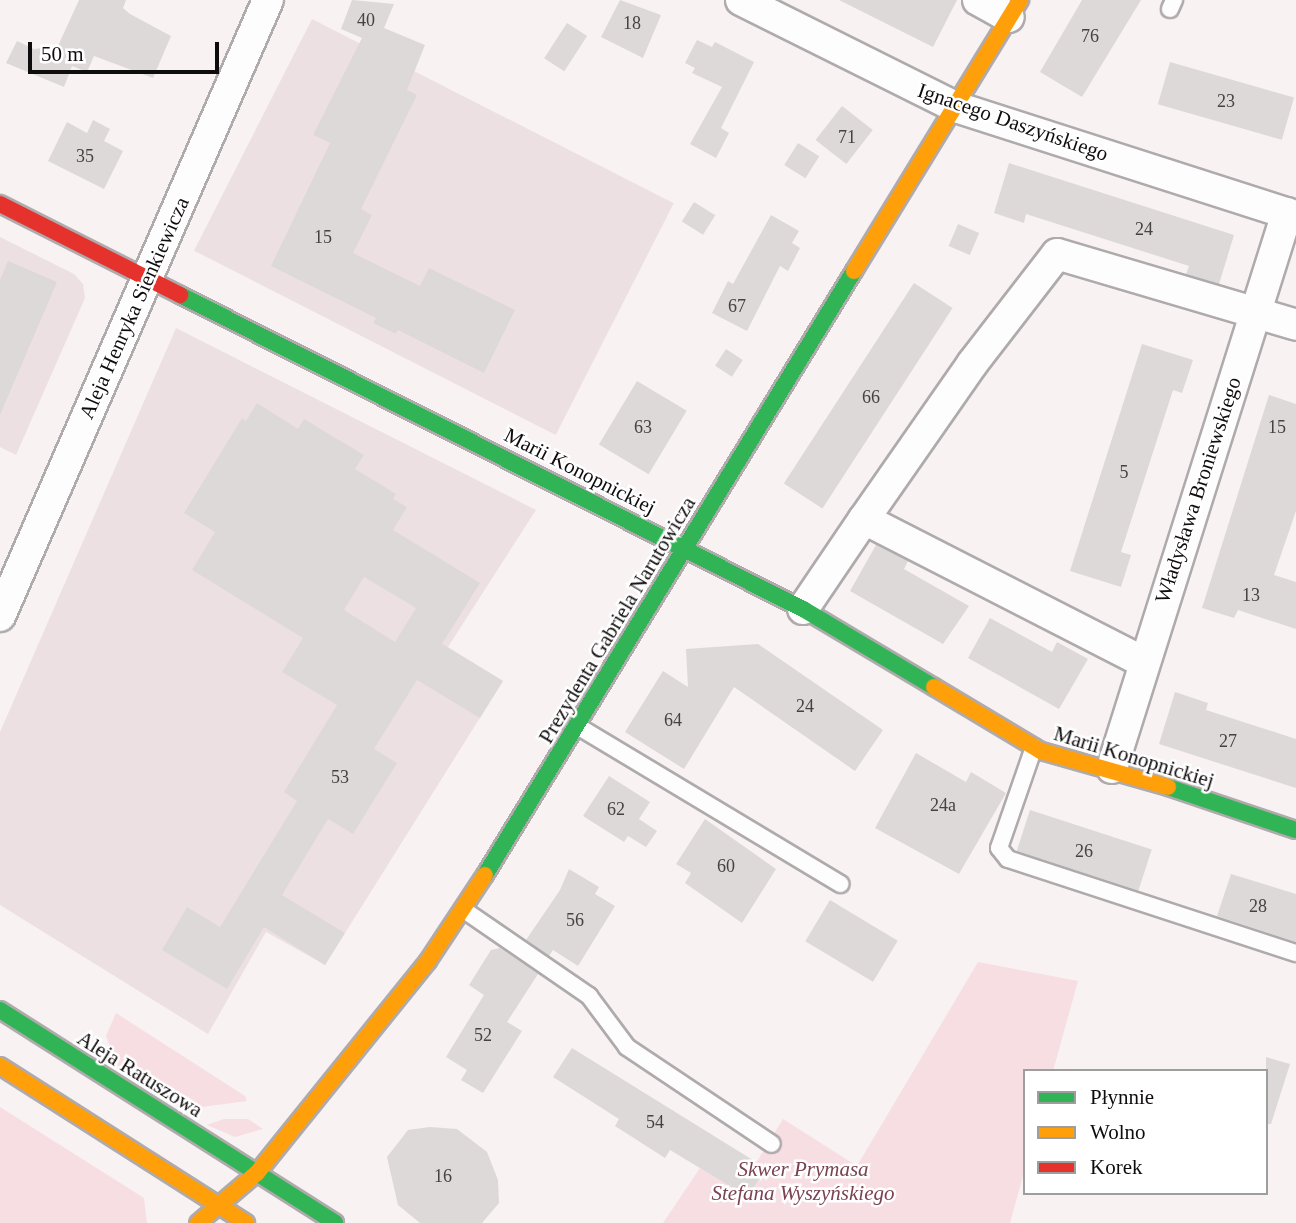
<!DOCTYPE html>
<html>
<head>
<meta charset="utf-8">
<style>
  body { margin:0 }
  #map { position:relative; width:1296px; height:1223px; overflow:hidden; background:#f8f2f3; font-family:"Times New Roman",serif }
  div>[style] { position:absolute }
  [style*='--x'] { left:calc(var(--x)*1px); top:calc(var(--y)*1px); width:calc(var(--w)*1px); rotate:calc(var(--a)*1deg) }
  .built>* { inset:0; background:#ede0e3; transform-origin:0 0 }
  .green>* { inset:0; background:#f6dee3 }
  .building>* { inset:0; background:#ddd9d9; transform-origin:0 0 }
  .roads { filter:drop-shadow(2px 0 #afaaac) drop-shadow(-2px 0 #afaaac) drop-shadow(0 2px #afaaac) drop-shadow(0 -2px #afaaac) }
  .lane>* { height:16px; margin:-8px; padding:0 8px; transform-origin:8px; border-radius:8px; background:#fefdfd }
  .street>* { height:30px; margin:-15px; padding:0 15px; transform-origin:15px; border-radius:15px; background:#fefdfd }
  .fast>* { height:16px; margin:-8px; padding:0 8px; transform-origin:8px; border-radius:8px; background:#30b455 }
  .slow>* { height:16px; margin:-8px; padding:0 8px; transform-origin:8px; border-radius:8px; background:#ff9f0a }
  .jam>* { height:16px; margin:-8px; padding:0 8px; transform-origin:8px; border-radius:8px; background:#e5322d }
  span { translate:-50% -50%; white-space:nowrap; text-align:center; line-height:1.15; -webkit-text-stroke:5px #fff; paint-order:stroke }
  .number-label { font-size:18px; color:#454242 }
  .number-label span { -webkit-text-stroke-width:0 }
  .street-label { font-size:21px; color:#0f0c0d }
  .park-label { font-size:21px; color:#7b4251; font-style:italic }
  .legend { position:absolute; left:1023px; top:1069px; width:245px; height:126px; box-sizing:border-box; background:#fff; border:2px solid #9f9e9e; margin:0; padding:9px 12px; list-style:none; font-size:21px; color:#0f0c0d }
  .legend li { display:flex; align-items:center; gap:14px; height:35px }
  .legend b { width:35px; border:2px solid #9f9e9e }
  .scale { position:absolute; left:28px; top:42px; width:191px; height:32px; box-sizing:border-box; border:4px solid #0f0c0d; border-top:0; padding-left:9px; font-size:21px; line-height:24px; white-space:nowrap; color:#0f0c0d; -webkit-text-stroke:5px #fff; paint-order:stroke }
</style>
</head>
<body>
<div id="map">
  <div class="built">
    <div style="left:312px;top:19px;width:406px;height:260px;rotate:27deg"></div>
    <div style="clip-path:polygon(0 237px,74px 274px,83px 284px,85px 298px,16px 455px,0 447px)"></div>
    <div style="clip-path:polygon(176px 328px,536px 510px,448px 647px,503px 681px,325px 965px,266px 932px,208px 1034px,0 905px,0 732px)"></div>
  </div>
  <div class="green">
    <div style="clip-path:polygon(978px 962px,1078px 981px,1053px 1071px,1025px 1071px,1025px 1169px,1010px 1223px,663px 1223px,700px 1168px,738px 1191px,741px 1187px,751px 1193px,763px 1174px,753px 1168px,783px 1119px,857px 1166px)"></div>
    <div style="clip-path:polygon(116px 1013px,245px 1096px,247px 1101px,194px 1108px,189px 1113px,117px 1066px,106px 1036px)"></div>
    <div style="clip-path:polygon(0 1107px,144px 1198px,147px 1223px,0 1223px)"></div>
    <div style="clip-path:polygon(224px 1119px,248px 1119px,263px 1129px,235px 1137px,207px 1125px)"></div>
  </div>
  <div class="building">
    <div style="clip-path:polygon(79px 0,126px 0,123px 8px,130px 14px,171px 36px,153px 78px,94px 56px,87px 72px,72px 66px,64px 87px,6px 63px,17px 41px,34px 49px,58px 46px)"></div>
    <div style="clip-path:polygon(352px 0,394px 4px,384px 28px,425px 45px,407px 90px,417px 95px,361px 209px,372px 215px,353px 253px,420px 286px,429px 268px,515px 310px,484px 373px,398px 330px,396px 334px,373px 323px,376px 318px,271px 266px,330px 143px,313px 135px,362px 38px,341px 29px)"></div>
    <div style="clip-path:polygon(620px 0,661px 15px,643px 58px,601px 37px)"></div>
    <div style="clip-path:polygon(839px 0,957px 0,933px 47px)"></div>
    <div style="clip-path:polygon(1082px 0,1141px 0,1082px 97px,1040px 72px)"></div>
    <div style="left:567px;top:23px;width:24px;height:42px;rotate:33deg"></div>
    <div style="clip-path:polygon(697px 40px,712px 47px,715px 42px,754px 62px,721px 128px,729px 133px,716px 158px,690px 144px,722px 87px,692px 73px,695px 68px,685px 63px)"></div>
    <div style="left:1170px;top:62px;width:129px;height:44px;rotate:16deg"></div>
    <div style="left:842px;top:106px;width:39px;height:43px;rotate:38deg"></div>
    <div style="clip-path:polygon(93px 120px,110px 129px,104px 141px,123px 151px,104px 189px,48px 161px,67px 122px,87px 133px)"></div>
    <div style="left:798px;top:143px;width:25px;height:26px;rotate:32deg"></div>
    <div style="clip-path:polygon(1009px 163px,1234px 235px,1219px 284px,1186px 274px,1189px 266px,1026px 214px,1024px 223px,994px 213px)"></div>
    <div style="left:694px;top:202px;width:25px;height:23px;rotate:32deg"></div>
    <div style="clip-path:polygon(771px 215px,799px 231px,792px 243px,800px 248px,788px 271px,780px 266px,747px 331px,712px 313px,728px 281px,733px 284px)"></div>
    <div style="left:958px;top:224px;width:23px;height:24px;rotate:23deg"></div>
    <div style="clip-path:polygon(8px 261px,57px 282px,0 415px,0 280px)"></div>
    <div style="left:914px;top:283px;width:46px;height:239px;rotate:33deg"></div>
    <div style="clip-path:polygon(1142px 344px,1193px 360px,1182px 393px,1173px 390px,1121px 552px,1131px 555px,1121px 587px,1070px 571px)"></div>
    <div style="left:726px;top:349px;width:20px;height:20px;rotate:33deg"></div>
    <div style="left:637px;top:381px;width:58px;height:74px;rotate:31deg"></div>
    <div style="clip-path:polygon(1269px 395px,1296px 404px,1296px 511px,1274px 575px,1296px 582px,1296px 629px,1238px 610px,1234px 618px,1202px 608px)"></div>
    <div style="clip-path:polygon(evenodd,257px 403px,298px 429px,304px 419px,364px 455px,355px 469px,396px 494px,393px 499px,407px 507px,393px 530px,480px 583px,442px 644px,503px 681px,480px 718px,417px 680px,374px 749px,397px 763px,353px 834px,328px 819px,282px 895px,345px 933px,325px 965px,264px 927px,227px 989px,162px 950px,187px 907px,220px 927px,297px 801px,284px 792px,337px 705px,282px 672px,303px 638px,192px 570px,215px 532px,184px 513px,242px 418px,246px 421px,257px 403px,364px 577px,416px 608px,395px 642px,344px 610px,364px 577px)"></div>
    <div style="clip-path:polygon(876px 545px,908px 561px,904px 569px,969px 606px,943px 644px,850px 591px)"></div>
    <div style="clip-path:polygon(990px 618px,1052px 652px,1057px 642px,1088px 659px,1059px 709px,968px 658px)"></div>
    <div style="clip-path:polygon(758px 644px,883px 730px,855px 771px,734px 687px,684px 769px,625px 732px,663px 671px,688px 687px,686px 649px)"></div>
    <div style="clip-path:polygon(1175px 692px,1208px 703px,1206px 710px,1296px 739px,1296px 788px,1159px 744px)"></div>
    <div style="clip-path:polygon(916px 753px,966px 782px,971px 772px,1006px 793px,959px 874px,875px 828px)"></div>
    <div style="clip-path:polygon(609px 776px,650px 802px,639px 819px,657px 831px,646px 847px,628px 836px,624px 842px,583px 816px)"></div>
    <div style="left:1030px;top:810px;width:128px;height:43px;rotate:18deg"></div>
    <div style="clip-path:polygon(705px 819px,776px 869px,742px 923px,685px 883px,691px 873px,676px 864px)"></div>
    <div style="clip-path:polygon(569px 869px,599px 887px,595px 894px,615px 906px,578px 966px,553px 950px,549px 956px,526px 940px,560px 890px)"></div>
    <div style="clip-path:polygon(1231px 874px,1296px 894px,1296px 942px,1217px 916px)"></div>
    <div style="left:830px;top:900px;width:79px;height:48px;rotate:31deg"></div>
    <div style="clip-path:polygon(500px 948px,538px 974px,507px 1022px,522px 1031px,483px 1093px,461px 1080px,467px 1070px,446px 1057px,484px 995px,469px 985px,491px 950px)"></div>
    <div style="clip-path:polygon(572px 1048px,756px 1162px,753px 1168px,763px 1173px,751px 1193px,741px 1187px,738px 1191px,670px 1150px,665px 1158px,615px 1126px,619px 1119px,553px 1077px)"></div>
    <div style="clip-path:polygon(1266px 1057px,1290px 1064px,1271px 1124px,1266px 1124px)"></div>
    <div style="clip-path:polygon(430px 1127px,457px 1129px,487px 1152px,498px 1180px,499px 1203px,482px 1223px,420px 1223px,398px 1205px,387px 1157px,408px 1130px)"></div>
  </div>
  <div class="roads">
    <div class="lane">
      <div style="--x:1170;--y:9;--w:10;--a:-66"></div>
      <div style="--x:579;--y:727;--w:305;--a:31"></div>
      <div style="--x:1034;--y:747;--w:107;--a:109.1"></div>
      <div style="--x:999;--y:848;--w:14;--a:51"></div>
      <div style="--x:1008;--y:859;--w:303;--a:18.1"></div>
      <div style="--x:464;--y:910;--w:152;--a:34.5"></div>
      <div style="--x:589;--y:996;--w:64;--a:53.3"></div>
      <div style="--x:627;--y:1047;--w:174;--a:33.8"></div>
    </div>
    <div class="street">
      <div style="--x:741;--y:0;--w:240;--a:26.5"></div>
      <div style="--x:956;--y:107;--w:357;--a:17.8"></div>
      <div style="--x:978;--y:0;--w:35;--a:29"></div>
      <div style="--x:864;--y:519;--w:189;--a:-55.1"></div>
      <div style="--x:972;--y:364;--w:139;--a:-52.3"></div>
      <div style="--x:1057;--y:254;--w:249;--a:16.5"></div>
      <div style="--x:803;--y:609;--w:109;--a:-55.9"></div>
      <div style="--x:864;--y:519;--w:312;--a:27.1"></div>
      <div style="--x:0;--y:616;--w:672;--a:-66.49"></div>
      <div style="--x:1112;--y:768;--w:582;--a:-72.5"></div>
    </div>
    <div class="fast">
      <div style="--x:180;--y:295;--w:698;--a:26.75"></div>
      <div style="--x:803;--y:609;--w:152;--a:30.8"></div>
      <div style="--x:1168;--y:787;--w:135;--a:18.6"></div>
      <div style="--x:485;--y:875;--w:708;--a:-58.58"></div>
      <div style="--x:0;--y:1010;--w:397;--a:32.4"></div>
    </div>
    <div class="slow">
      <div style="--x:854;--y:271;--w:318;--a:-58.5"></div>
      <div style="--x:934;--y:687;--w:125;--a:30.9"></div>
      <div style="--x:1041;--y:751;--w:132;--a:15.8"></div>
      <div style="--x:0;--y:1066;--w:292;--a:32.5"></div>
      <div style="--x:198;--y:1223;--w:77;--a:-40.3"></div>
      <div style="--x:257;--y:1173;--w:272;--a:-51.1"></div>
      <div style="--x:428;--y:961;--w:103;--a:-56.5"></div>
    </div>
    <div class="jam">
      <div style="--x:0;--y:204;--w:202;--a:26.8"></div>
    </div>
  </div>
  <div class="number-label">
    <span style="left:366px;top:20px">40</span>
    <span style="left:632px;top:23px">18</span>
    <span style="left:1090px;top:36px">76</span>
    <span style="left:1226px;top:101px">23</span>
    <span style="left:847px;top:137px">71</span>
    <span style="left:85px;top:156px">35</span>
    <span style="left:1144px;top:229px">24</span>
    <span style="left:323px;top:237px">15</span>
    <span style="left:737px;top:306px">67</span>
    <span style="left:871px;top:397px">66</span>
    <span style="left:643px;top:427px">63</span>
    <span style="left:1277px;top:427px">15</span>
    <span style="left:1124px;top:472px">5</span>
    <span style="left:1251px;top:595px">13</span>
    <span style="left:805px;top:706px">24</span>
    <span style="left:673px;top:720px">64</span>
    <span style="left:1228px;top:741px">27</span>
    <span style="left:340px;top:777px">53</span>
    <span style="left:943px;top:805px">24a</span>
    <span style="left:616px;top:809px">62</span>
    <span style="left:1084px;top:851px">26</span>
    <span style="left:726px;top:866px">60</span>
    <span style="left:1258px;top:906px">28</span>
    <span style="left:575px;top:920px">56</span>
    <span style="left:483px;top:1035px">52</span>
    <span style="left:655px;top:1122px">54</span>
    <span style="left:443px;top:1176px">16</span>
  </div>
  <div class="street-label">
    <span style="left:1013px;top:122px;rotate:19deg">Ignacego Daszyńskiego</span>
    <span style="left:134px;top:308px;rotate:-66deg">Aleja Henryka Sienkiewicza</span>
    <span style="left:580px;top:471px;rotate:27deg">Marii Konopnickiej</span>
    <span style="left:1198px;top:490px;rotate:-72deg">Władysława Broniewskiego</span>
    <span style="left:617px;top:620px;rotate:-59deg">Prezydenta Gabriela Narutowicza</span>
    <span style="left:1134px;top:757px;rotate:17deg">Marii Konopnickiej</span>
    <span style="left:140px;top:1074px;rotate:32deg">Aleja Ratuszowa</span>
  </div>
  <div class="park-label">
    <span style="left:803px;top:1181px">Skwer Prymasa<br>Stefana Wyszyńskiego</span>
  </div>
  <ul class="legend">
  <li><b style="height:9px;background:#30b455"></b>Płynnie</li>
  <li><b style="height:9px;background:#ff9f0a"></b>Wolno</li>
  <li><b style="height:9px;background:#e5322d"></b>Korek</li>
  </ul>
  <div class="scale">50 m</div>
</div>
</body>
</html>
